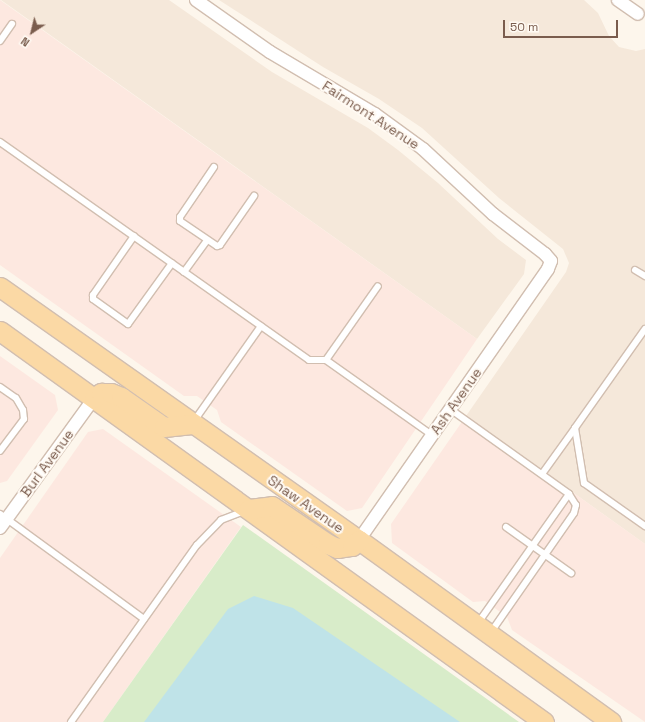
<!DOCTYPE html>
<html>
<head>
<meta charset="utf-8">
<style>
  body { margin:0 }
  #map { position:relative; width:645px; height:722px; overflow:hidden; background:#fdf6ec; font-family:"Space Grotesk",sans-serif }
  div>[style] { position:absolute }
  [style*='--x'] { left:calc(var(--x)*1px); top:calc(var(--y)*1px); width:calc(var(--w)*1px); rotate:calc(var(--a)*1deg) }
  .residential>* { inset:0; background:#f5e8da }
  .commercial>* { inset:0; background:#fde8e0 }
  .green>* { inset:0; background:#d8ecc9 }
  .water>* { inset:0; background:#bfe3e8 }
  .roads { filter:drop-shadow(1px 0 #d1beb0) drop-shadow(-1px 0 #d1beb0) drop-shadow(0 1px #d1beb0) drop-shadow(0 -1px #d1beb0) }
  .service>* { height:6px; margin:-3px; padding:0 3px; transform-origin:3px; border-radius:3px; background:#fff }
  .minor>* { height:12px; margin:-6px; padding:0 6px; transform-origin:6px; border-radius:6px; background:#fff }
  .primary>* { height:19px; margin:-9.5px; padding:0 9.5px; transform-origin:9.5px; border-radius:9.5px; background:#fbd9a5 }
  span { translate:-50% -50%; white-space:nowrap; text-align:center; line-height:1.15; -webkit-text-stroke:4px #fffaf3; paint-order:stroke }
  .street-label { font-size:14px; color:#7a5c4d }
  .north { position:absolute; left:12px; top:12px; width:40px; height:40px; -webkit-text-stroke:3px #fffaf3; paint-order:stroke; rotate:215deg; font-size:11px; font-weight:700; line-height:16px; text-align:center; color:#7a5c4d }
  .north::after { content:''; display:block; margin:auto; width:14px; height:18px; background:#7a5c4d; clip-path:polygon(50% 0,100% 100%,50% 72%,0 100%) }
  .scale { position:absolute; left:503px; top:20px; width:115px; height:18px; box-sizing:border-box; border:2px solid #7a5c4d; border-top:0; padding-left:5px; font-size:12px; line-height:14px; white-space:nowrap; color:#7a5c4d; -webkit-text-stroke:3px #fffaf3; paint-order:stroke }
</style>
</head>
<body>
<div id="map">
  <div class="residential">
    <div style="clip-path:polygon(1px 0,169px 0,272px 72px,368px 128px,398px 150px,438px 183px,498px 239px,526px 260px,524px 274px,477px 339px)"></div>
    <div style="clip-path:polygon(219px 0,584px 0,598px 13px,609px 36px,619px 47px,636px 51px,645px 49px,645px 544px,466px 416px,566px 272px,569px 263px,563px 249px,499px 198px,422px 128px,379px 99px,323px 67px)"></div>
  </div>
  <div class="commercial">
    <div style="clip-path:polygon(0 0,477px 339px,362px 508px,347px 511px,221px 422px,217px 410px,197px 396px,184px 396px,0 265px)"></div>
    <div style="clip-path:polygon(0 356px,55px 395px,58px 410px,7px 481px,0 483px)"></div>
    <div style="clip-path:polygon(466px 416px,645px 544px,645px 722px,512px 630px,507px 617px,485px 601px,473px 602px,392px 543px,391px 524px)"></div>
    <div style="clip-path:polygon(103px 429px,241px 527px,103px 722px,0 722px,0 558px,88px 432px)"></div>
  </div>
  <div class="green">
    <div style="clip-path:polygon(243px 525px,519px 722px,103px 722px)"></div>
  </div>
  <div class="water">
    <div style="clip-path:polygon(254px 596px,293px 608px,460px 722px,144px 722px,228px 609px)"></div>
  </div>
  <div class="roads">
    <div class="service">
      <div style="--x:0;--y:41;--w:21;--a:-55"></div>
      <div style="--x:0;--y:142;--w:378;--a:35.2"></div>
      <div style="--x:309;--y:360;--w:17;--a:0"></div>
      <div style="--x:326;--y:360;--w:130;--a:35.3"></div>
      <div style="--x:214;--y:167;--w:60;--a:124.2"></div>
      <div style="--x:180;--y:217;--w:4;--a:90"></div>
      <div style="--x:180;--y:221;--w:45;--a:34"></div>
      <div style="--x:217;--y:246;--w:3;--a:-18"></div>
      <div style="--x:220;--y:245;--w:60;--a:-55.2"></div>
      <div style="--x:134;--y:236;--w:72;--a:124.8"></div>
      <div style="--x:93;--y:295;--w:4;--a:90"></div>
      <div style="--x:93;--y:299;--w:43;--a:35.5"></div>
      <div style="--x:128;--y:324;--w:75;--a:-54.2"></div>
      <div style="--x:635;--y:270;--w:12;--a:31"></div>
      <div style="--x:184;--y:272;--w:39;--a:-54"></div>
      <div style="--x:645;--y:329;--w:121;--a:125.3"></div>
      <div style="--x:575;--y:428;--w:56;--a:80.7"></div>
      <div style="--x:584;--y:483;--w:75;--a:35.2"></div>
      <div style="--x:326;--y:360;--w:90;--a:-54.9"></div>
      <div style="--x:0;--y:387;--w:19;--a:35"></div>
      <div style="--x:16;--y:398;--w:14;--a:60"></div>
      <div style="--x:23;--y:410;--w:9;--a:84"></div>
      <div style="--x:24;--y:419;--w:40;--a:127"></div>
      <div style="--x:450;--y:409;--w:146;--a:35.5"></div>
      <div style="--x:569;--y:494;--w:13;--a:58"></div>
      <div style="--x:576;--y:505;--w:8;--a:104"></div>
      <div style="--x:574;--y:513;--w:145;--a:124.9"></div>
      <div style="--x:194;--y:421;--w:116;--a:-54.8"></div>
      <div style="--x:542;--y:474;--w:57;--a:-54.3"></div>
      <div style="--x:0;--y:514;--w:178;--a:36.1"></div>
      <div style="--x:506;--y:527;--w:80;--a:35.3"></div>
      <div style="--x:478;--y:623;--w:158;--a:-54.8"></div>
      <div style="--x:71;--y:722;--w:217;--a:-54.6"></div>
      <div style="--x:197;--y:545;--w:35;--a:-46"></div>
      <div style="--x:221;--y:520;--w:25;--a:-21"></div>
    </div>
    <div class="minor">
      <div style="--x:196;--y:0;--w:90;--a:35.1"></div>
      <div style="--x:270;--y:52;--w:122;--a:30.6"></div>
      <div style="--x:375;--y:114;--w:59;--a:36.1"></div>
      <div style="--x:423;--y:149;--w:96;--a:42.9"></div>
      <div style="--x:493;--y:214;--w:66;--a:37.6"></div>
      <div style="--x:545;--y:254;--w:9;--a:49"></div>
      <div style="--x:551;--y:261;--w:9;--a:111"></div>
      <div style="--x:548;--y:269;--w:330;--a:124.9"></div>
      <div style="--x:618;--y:0;--w:24;--a:35"></div>
      <div style="--x:0;--y:528;--w:160;--a:-54.1"></div>
    </div>
    <div class="primary">
      <div style="--x:0;--y:287;--w:439;--a:35.2"></div>
      <div style="--x:359;--y:540;--w:311;--a:35.8"></div>
      <div style="--x:0;--y:331;--w:670;--a:35.71"></div>
      <div style="--x:94;--y:398;--w:9;--a:-36"></div>
      <div style="--x:101;--y:393;--w:10;--a:0"></div>
      <div style="--x:111;--y:393;--w:11;--a:22"></div>
      <div style="--x:121;--y:397;--w:52;--a:34.9"></div>
      <div style="--x:164;--y:427;--w:28;--a:-6"></div>
      <div style="--x:249;--y:509;--w:23;--a:-7"></div>
      <div style="--x:272;--y:506;--w:68;--a:34.2"></div>
      <div style="--x:328;--y:544;--w:10;--a:24"></div>
      <div style="--x:337;--y:548;--w:15;--a:-8"></div>
      <div style="--x:352;--y:546;--w:9;--a:-41"></div>
    </div>
  </div>
  <div class="street-label">
    <span style="left:371px;top:115px;rotate:33deg">Fairmont Avenue</span>
    <span style="left:456px;top:401px;rotate:-55deg">Ash Avenue</span>
    <span style="left:47px;top:463px;rotate:-54deg">Burl Avenue</span>
    <span style="left:306px;top:504px;rotate:35deg">Shaw Avenue</span>
  </div>
  <div class="north">N</div>
  <div class="scale">50 m</div>
</div>
</body>
</html>
